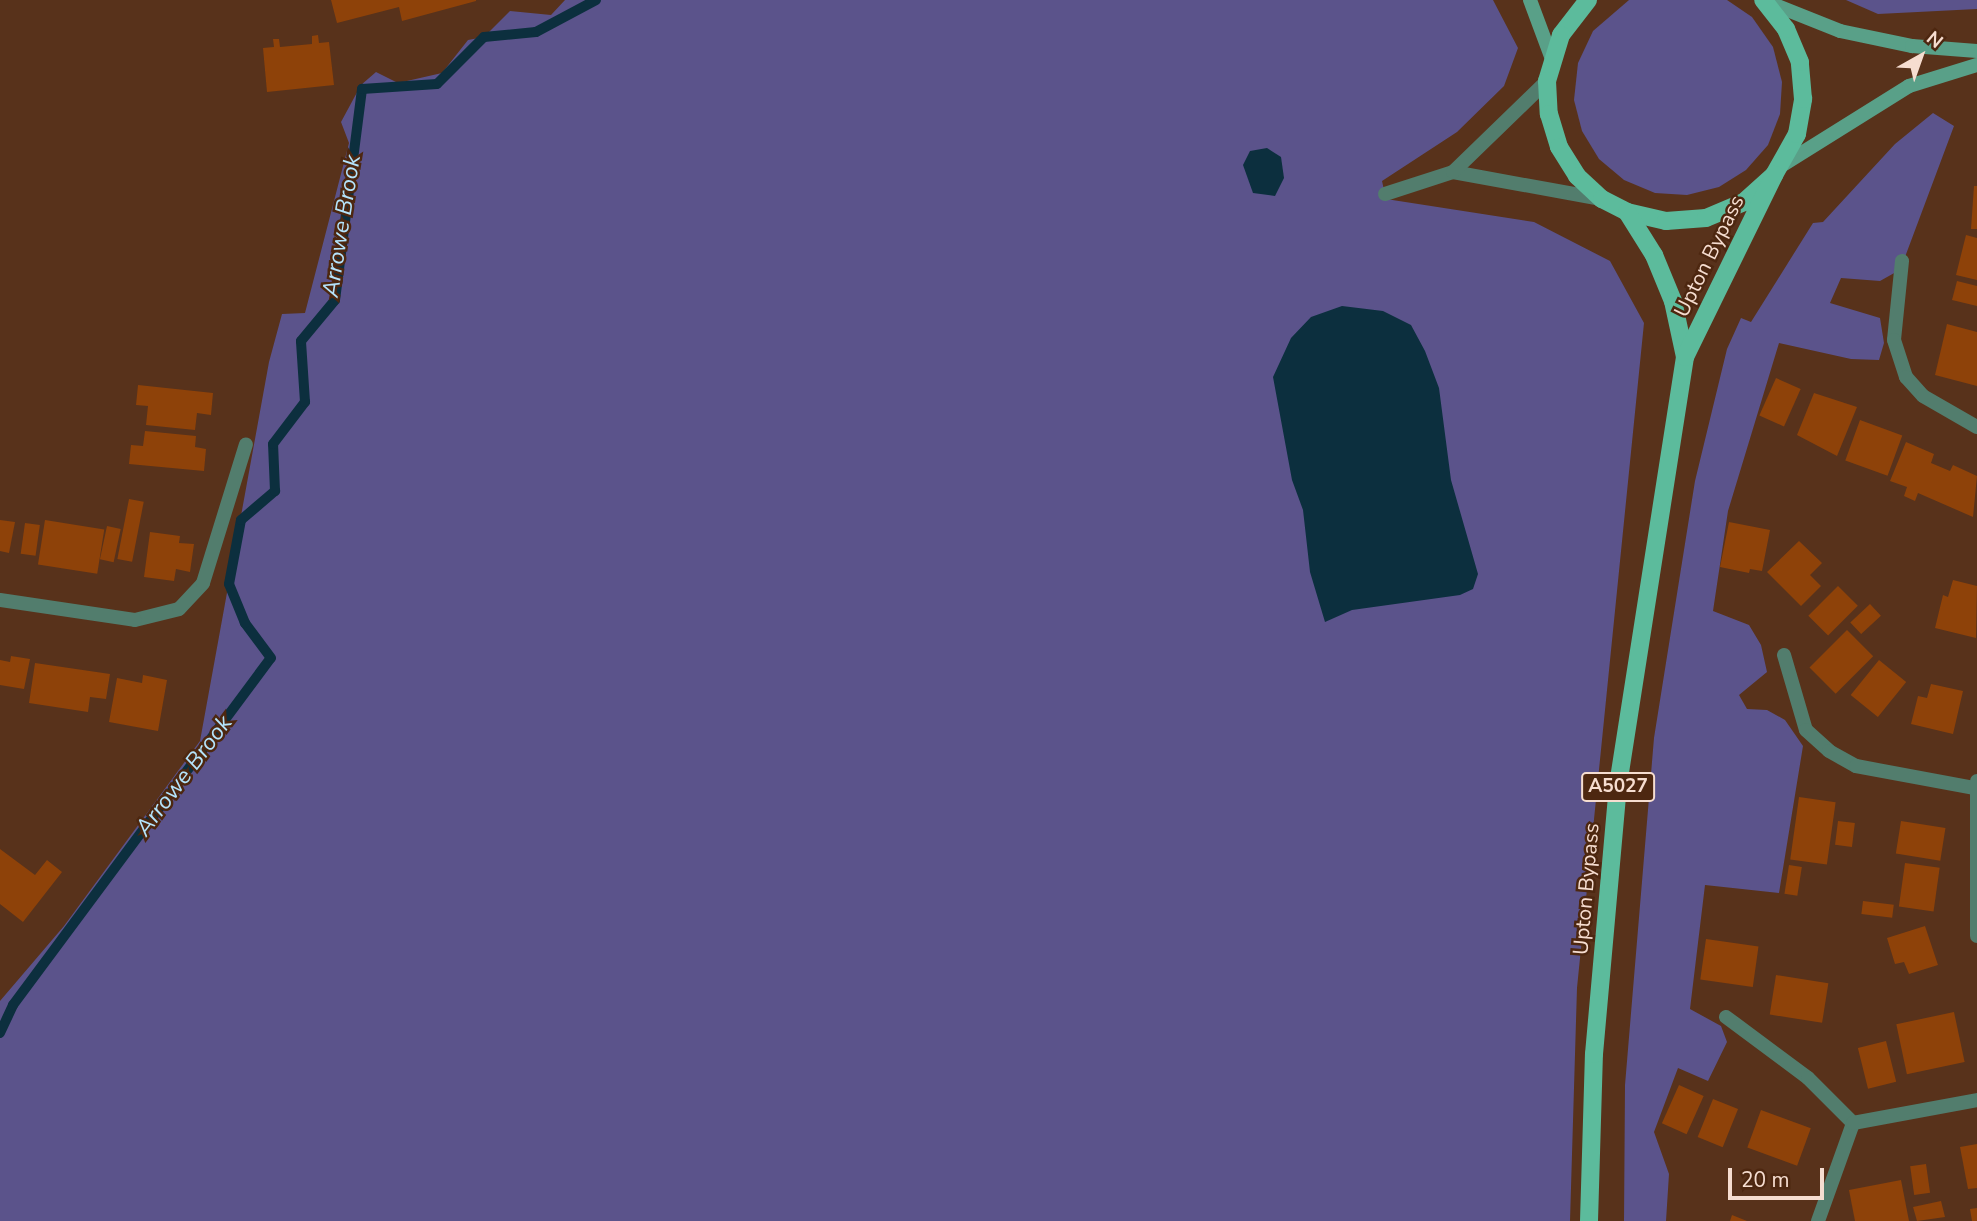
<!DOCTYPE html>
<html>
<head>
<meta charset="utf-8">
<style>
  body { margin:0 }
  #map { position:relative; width:1977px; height:1221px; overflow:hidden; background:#58321b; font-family:"Nunito Sans",sans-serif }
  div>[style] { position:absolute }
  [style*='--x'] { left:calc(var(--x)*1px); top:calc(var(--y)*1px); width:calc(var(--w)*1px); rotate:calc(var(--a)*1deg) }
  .green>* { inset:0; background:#5b538b }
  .water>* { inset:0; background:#0c2f3e }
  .stream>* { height:10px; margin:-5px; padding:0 5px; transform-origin:5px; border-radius:5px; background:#0c2f3e }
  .building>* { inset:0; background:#8e4209; transform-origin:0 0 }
  .service>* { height:14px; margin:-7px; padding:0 7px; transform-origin:7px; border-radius:7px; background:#527d6d }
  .minor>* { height:14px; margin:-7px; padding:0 7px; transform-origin:7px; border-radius:7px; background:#527d6d }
  .secondary>* { height:14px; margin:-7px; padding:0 7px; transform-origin:7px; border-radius:7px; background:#59a088 }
  .primary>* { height:18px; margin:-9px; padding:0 9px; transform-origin:9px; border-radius:9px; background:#5cbb9c }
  span { translate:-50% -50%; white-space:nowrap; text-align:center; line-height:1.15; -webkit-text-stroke:5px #4d2710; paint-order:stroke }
  .shield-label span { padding:2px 5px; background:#4d2710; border:2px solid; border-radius:5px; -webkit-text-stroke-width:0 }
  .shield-label { font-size:19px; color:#f6ddd0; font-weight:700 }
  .street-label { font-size:21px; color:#f6ddd0 }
  .water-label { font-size:23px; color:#b4e4fc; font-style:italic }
  .north { position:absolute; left:1886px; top:21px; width:70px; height:70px; -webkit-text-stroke:5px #4d2710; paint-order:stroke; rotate:40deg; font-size:19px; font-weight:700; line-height:28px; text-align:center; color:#f6ddd0 }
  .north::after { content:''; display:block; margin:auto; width:24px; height:32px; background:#f6ddd0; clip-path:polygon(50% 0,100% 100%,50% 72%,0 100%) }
  .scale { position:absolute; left:1728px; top:1168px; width:96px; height:32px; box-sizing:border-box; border:4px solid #f6ddd0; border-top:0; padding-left:9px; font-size:21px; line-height:24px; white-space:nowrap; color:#f6ddd0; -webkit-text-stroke:5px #4d2710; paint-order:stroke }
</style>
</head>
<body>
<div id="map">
  <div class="green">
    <div style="clip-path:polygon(565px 0,1493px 0,1518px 48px,1504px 86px,1457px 132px,1382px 181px,1386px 199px,1534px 222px,1610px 261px,1644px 323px,1577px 988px,1570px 1221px,0 1221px,0 1001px,64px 926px,200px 741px,269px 362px,282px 314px,305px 313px,349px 143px,341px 122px,361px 85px,376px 72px,398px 83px,442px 73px,468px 40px,484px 37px,510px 11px,551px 15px)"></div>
    <div style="clip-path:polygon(1629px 0,1727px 0,1752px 17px,1773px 47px,1782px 82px,1780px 114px,1768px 145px,1746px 170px,1719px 187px,1687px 195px,1655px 193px,1624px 180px,1599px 159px,1582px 131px,1574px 100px,1578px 63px,1593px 31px)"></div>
    <div style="clip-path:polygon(1846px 0,1977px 0,1977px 9px,1878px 14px)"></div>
    <div style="clip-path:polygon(1933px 113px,1954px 126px,1905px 257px,1896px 272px,1880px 281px,1841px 278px,1830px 303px,1880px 318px,1884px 343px,1879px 360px,1851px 359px,1779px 343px,1728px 511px,1713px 611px,1749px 625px,1761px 645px,1767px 672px,1739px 695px,1747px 709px,1767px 710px,1785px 720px,1803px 746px,1779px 893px,1705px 885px,1690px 1009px,1721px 1026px,1727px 1042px,1708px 1081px,1678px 1068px,1654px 1132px,1669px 1174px,1666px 1221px,1624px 1221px,1625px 1085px,1654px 738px,1695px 481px,1727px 349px,1741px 318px,1751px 322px,1813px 223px,1823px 222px,1895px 144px)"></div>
  </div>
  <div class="water">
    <div style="clip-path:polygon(1267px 148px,1281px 157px,1284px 178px,1275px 196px,1253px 193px,1243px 165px,1250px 151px)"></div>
    <div style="clip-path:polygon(1342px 306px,1383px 311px,1411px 325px,1425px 351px,1439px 388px,1451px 480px,1478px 574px,1473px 589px,1460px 595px,1352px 610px,1325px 622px,1310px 572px,1303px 510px,1292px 480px,1273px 377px,1291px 338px,1311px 317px)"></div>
  </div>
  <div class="stream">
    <div style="--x:0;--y:1033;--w:31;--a:-65"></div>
    <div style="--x:13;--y:1005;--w:432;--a:-53.4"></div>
    <div style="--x:271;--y:658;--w:44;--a:-126.6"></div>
    <div style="--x:245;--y:623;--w:42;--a:-112.3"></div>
    <div style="--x:229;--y:584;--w:65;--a:-79.4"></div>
    <div style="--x:241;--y:520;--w:45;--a:-40.5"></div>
    <div style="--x:275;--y:491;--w:47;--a:-92.4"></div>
    <div style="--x:273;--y:444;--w:53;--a:-52.7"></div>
    <div style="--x:305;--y:402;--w:61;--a:-93.8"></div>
    <div style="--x:301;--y:341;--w:53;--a:-50.3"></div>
    <div style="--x:335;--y:300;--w:213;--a:-82.7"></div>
    <div style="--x:362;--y:89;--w:75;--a:-3.8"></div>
    <div style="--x:437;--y:84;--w:66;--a:-45"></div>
    <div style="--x:484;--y:37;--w:52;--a:-5.5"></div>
    <div style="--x:536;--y:32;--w:68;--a:-28.1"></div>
  </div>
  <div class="building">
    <div style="clip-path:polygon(331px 0,476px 0,476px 1px,402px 21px,399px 7px,337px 23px)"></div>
    <div style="clip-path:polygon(318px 35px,319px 43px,329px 42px,334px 85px,267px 92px,263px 48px,274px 47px,273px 39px,279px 39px,280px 47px,312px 44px,312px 36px)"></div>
    <div style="clip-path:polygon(1974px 186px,1977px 186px,1977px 229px,1971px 229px)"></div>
    <div style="clip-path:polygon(1966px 235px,1977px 238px,1977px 280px,1956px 275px)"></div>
    <div style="clip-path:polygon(1957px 281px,1977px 286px,1977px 306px,1952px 300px)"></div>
    <div style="clip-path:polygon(1947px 324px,1977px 332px,1977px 386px,1935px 375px)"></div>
    <div style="left:1776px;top:378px;width:27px;height:41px;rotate:24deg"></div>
    <div style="clip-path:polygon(138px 385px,213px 393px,211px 415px,197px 413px,195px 430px,146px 425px,148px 406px,136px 405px)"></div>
    <div style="clip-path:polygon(1814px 393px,1857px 407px,1837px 456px,1797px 435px)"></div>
    <div style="left:1860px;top:420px;width:45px;height:43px;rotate:20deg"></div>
    <div style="clip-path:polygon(145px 431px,196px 436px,195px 447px,206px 449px,204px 471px,129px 464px,131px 445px,143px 446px)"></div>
    <div style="clip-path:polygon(1906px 442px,1934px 454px,1931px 463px,1950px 471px,1953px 465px,1977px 476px,1973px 517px,1918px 493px,1915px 501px,1904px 496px,1907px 487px,1890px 481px)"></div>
    <div style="left:129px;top:499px;width:15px;height:61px;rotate:11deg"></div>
    <div style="clip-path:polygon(0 520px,15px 522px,9px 553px,0 551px)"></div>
    <div style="left:45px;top:520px;width:60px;height:45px;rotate:9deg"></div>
    <div style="clip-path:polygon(1729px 522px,1770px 530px,1762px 571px,1750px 569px,1749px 573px,1720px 567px)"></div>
    <div style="left:25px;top:523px;width:15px;height:31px;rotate:8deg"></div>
    <div style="left:107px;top:526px;width:14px;height:34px;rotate:12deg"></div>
    <div style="clip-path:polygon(150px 532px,180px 536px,179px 543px,194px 544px,190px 572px,176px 569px,174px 581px,144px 577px)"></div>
    <div style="clip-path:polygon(1799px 541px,1822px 563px,1810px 575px,1821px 586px,1801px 606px,1767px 572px)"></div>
    <div style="clip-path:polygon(1953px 580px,1977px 586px,1976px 638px,1935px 628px,1943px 595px,1948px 597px)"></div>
    <div style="left:1838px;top:586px;width:28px;height:42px;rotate:45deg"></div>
    <div style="left:1870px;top:604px;width:16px;height:27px;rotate:47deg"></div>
    <div style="left:1847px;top:630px;width:37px;height:53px;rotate:45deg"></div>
    <div style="clip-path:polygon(11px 656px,30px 659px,24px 689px,0 685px,0 660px,10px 662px)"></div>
    <div style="left:1879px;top:660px;width:35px;height:45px;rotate:39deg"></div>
    <div style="clip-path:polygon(35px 663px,110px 674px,106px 699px,90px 697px,88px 712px,29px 703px)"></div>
    <div style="clip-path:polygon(143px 675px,167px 680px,158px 731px,109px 722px,117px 678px,142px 683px)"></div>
    <div style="clip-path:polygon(1931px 684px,1963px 691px,1953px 734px,1911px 724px,1918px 696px,1927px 698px)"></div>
    <div style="left:1799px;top:797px;width:37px;height:63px;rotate:8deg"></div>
    <div style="left:1838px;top:821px;width:17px;height:24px;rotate:7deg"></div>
    <div style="left:1901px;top:821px;width:45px;height:33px;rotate:9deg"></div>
    <div style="clip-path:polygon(0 849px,35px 875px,47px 860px,62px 872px,23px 922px,0 904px)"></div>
    <div style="left:1905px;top:863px;width:35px;height:44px;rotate:8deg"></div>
    <div style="left:1789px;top:865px;width:13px;height:29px;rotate:9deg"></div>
    <div style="left:1863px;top:901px;width:31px;height:13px;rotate:7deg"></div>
    <div style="clip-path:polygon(1925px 926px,1938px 965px,1909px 974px,1904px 962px,1895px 964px,1887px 938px)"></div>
    <div style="left:1706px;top:939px;width:53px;height:41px;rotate:8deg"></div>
    <div style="left:1776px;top:975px;width:53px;height:40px;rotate:9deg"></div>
    <div style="left:1954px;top:1012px;width:51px;height:59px;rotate:78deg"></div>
    <div style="left:1886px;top:1041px;width:42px;height:29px;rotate:76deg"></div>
    <div style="left:1679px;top:1085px;width:27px;height:42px;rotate:24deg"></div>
    <div style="left:1713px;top:1099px;width:27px;height:41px;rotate:22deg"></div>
    <div style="left:1761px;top:1110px;width:53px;height:40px;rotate:20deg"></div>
    <div style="clip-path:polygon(1977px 1144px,1977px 1188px,1968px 1189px,1960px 1147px)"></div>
    <div style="left:1926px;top:1164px;width:29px;height:16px;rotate:82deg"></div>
    <div style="clip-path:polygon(1901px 1180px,1909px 1221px,1855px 1221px,1849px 1190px)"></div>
    <div style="clip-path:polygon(1941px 1201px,1945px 1217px,1917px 1221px,1913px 1207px)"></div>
    <div style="clip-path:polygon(1977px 1208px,1977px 1221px,1972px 1221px,1970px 1209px)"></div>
    <div style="clip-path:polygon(1732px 1215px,1747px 1221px,1730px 1221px)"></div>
  </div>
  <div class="service">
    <div style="--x:135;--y:620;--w:45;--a:-14"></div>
    <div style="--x:179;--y:609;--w:35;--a:-47"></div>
    <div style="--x:203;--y:583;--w:145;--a:-72.8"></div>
  </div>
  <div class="minor">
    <div style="--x:1453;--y:172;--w:151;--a:10.3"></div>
    <div style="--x:1385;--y:194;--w:71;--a:-17.9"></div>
    <div style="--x:1453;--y:172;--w:131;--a:-44.1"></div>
    <div style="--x:1902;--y:261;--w:79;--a:95.8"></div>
    <div style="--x:1894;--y:340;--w:39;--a:72"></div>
    <div style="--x:1906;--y:377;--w:25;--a:48"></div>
    <div style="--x:1923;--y:396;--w:62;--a:29.9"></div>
    <div style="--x:0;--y:600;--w:136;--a:8.4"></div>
    <div style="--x:1784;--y:655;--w:78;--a:73.7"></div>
    <div style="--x:1806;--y:730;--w:31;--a:42"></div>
    <div style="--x:1829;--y:751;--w:31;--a:29"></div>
    <div style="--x:1856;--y:766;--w:121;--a:10.5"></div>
    <div style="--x:1977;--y:781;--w:155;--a:90"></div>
    <div style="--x:1726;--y:1017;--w:102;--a:36.6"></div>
    <div style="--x:1808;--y:1078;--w:64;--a:45"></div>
    <div style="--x:1818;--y:1221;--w:104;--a:-70.3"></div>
    <div style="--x:1853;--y:1123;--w:126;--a:-10.5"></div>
  </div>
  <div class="secondary">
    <div style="--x:1530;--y:0;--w:63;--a:69.6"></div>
    <div style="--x:1765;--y:1;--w:81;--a:21.8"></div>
    <div style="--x:1840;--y:31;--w:74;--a:11.8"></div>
    <div style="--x:1912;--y:46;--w:65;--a:4.4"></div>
    <div style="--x:1781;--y:166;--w:151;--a:-32"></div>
    <div style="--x:1909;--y:86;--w:71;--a:-17.2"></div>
  </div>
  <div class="primary">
    <div style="--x:1588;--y:0;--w:44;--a:127.6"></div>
    <div style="--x:1561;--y:35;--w:48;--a:106.9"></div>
    <div style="--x:1547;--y:81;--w:33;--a:87"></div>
    <div style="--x:1549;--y:114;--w:34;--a:73"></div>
    <div style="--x:1559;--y:147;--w:34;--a:58"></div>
    <div style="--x:1577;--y:176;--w:34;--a:43"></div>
    <div style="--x:1602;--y:199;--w:28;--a:27"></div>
    <div style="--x:1627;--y:212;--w:40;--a:13"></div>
    <div style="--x:1666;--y:221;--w:40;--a:-4.3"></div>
    <div style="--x:1706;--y:218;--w:41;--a:-22.8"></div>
    <div style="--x:1744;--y:202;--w:40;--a:-42"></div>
    <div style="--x:1774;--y:175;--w:47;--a:-60.7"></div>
    <div style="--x:1797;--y:134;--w:36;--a:-80"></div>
    <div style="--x:1803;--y:99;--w:37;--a:-95"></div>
    <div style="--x:1800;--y:62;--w:36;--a:-113"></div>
    <div style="--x:1786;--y:29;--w:37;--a:-128"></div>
    <div style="--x:1627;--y:212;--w:51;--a:57.9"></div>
    <div style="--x:1654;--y:255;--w:50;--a:67.6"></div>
    <div style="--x:1673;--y:301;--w:57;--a:77.9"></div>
    <div style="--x:1589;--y:1221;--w:167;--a:-88.3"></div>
    <div style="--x:1594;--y:1054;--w:270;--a:-84.9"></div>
    <div style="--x:1618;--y:785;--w:433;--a:-81.1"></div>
    <div style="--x:1685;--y:357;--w:203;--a:-63.9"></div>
  </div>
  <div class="shield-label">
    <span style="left:1618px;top:787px">A5027</span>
  </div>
  <div class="street-label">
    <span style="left:1709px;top:256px;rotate:-64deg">Upton Bypass</span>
    <span style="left:1586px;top:889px;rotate:-85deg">Upton Bypass</span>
  </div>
  <div class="water-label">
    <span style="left:342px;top:226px;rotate:-81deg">Arrowe Brook</span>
    <span style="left:184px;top:776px;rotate:-53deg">Arrowe Brook</span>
  </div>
  <div class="north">N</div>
  <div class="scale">20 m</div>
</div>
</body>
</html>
